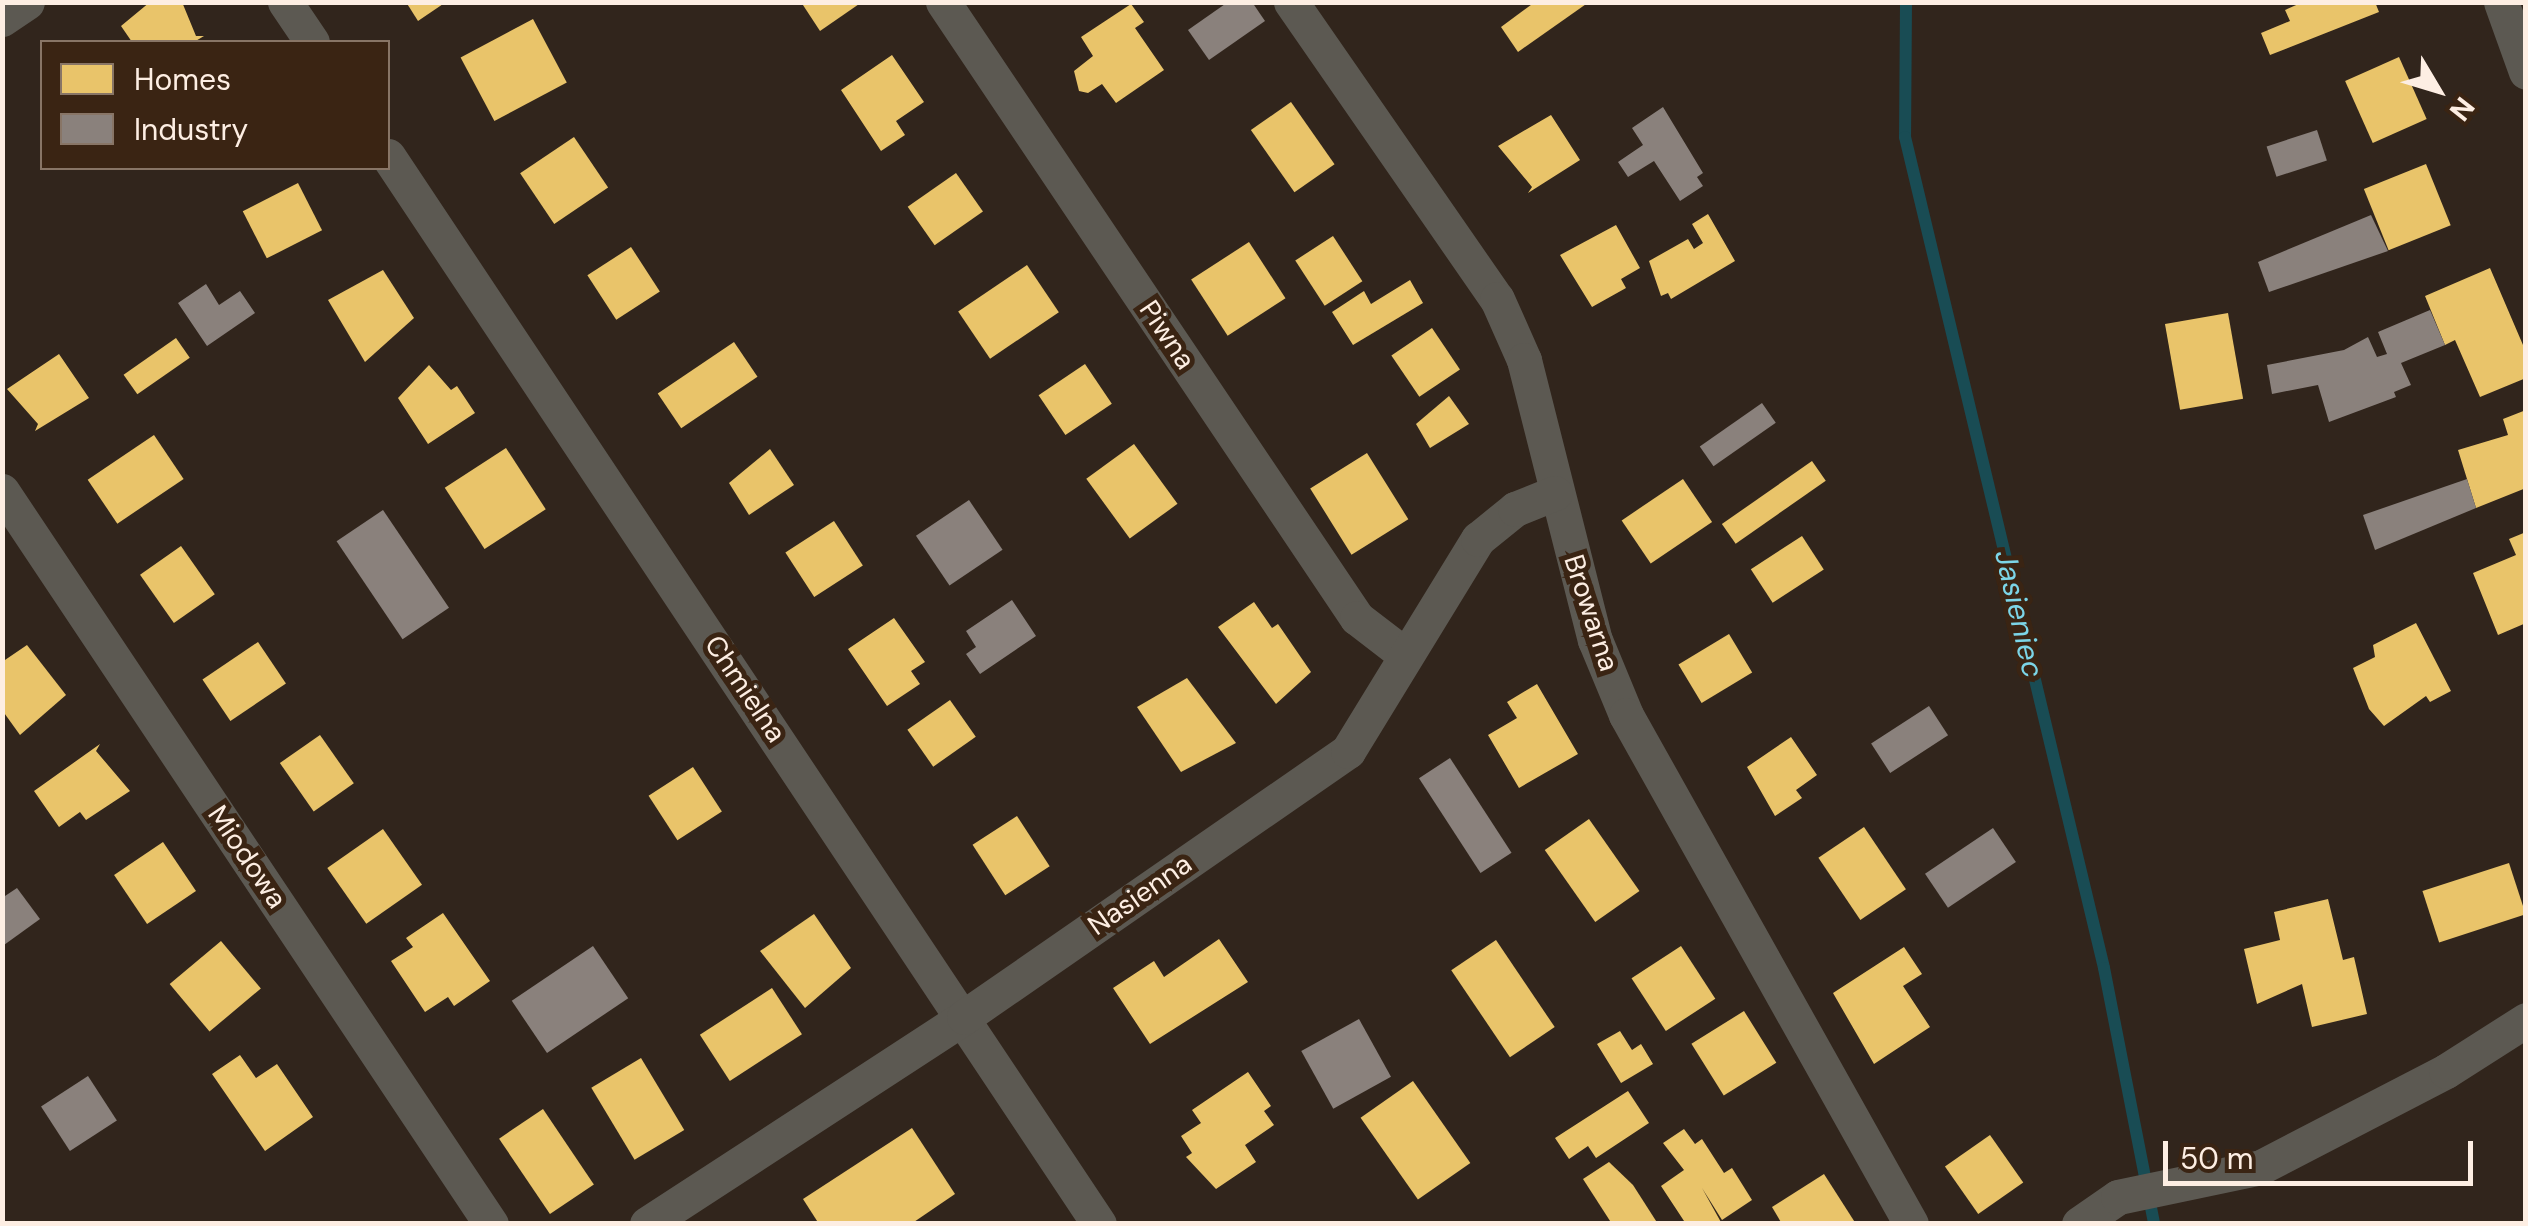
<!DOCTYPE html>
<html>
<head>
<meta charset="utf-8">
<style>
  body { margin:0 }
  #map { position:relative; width:2528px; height:1226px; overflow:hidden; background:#31251c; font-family:"DM Sans",sans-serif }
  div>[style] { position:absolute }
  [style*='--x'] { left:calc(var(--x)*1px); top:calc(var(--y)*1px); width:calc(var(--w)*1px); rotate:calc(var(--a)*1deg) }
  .homes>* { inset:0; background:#e9c46a; transform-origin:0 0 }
  .industry>* { inset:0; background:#8a817c; transform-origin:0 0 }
  .stream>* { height:12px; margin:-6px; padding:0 6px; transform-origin:6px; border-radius:6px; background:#194c54 }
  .street>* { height:35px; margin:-17.5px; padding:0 17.5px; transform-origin:17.5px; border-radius:17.5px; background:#5c5952 }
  span { translate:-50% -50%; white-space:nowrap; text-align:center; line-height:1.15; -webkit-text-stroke:10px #3a2413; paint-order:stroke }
  .street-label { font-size:28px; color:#fdeee3 }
  .water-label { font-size:30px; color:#7cd5e7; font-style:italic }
  .frame { position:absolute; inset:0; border:5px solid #fdeee3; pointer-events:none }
  .legend { position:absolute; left:40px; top:40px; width:350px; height:130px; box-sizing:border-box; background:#3a2413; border:2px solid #887566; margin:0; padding:12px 18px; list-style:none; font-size:30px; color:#fdeee3 }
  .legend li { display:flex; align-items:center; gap:20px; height:50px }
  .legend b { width:50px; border:2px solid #887566 }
  .north { position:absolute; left:2388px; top:40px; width:100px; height:100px; -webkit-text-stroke:8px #3a2413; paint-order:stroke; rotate:128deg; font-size:28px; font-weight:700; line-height:40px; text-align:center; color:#fdeee3 }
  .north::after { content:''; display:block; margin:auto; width:35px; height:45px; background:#fdeee3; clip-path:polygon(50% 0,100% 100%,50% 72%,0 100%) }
  .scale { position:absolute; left:2163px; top:1141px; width:310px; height:45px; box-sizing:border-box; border:5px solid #fdeee3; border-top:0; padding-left:12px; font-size:30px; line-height:35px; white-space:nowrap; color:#fdeee3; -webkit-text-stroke:8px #3a2413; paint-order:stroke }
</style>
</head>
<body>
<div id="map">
  <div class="homes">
    <div style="clip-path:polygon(150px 2px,182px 2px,196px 36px,204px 36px,194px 42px,132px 42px,121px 26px)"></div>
    <div style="clip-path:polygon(406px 2px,446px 2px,418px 21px)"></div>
    <div style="clip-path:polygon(801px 2px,862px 2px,820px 31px)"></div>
    <div style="clip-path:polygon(1535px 2px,1589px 2px,1518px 52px,1501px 27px)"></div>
    <div style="clip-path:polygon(2303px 2px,2375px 2px,2379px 12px,2270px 55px,2261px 33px,2290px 21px,2285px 10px)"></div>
    <div style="clip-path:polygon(1131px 4px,1144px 22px,1135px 28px,1164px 70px,1116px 103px,1102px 84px,1088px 93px,1079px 91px,1074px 71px,1093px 56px,1081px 37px)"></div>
    <div style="left:533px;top:19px;width:72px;height:82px;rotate:62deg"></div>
    <div style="clip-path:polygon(892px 55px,924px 102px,896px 121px,905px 135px,881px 151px,841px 90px)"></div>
    <div style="left:2399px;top:57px;width:68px;height:59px;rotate:66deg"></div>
    <div style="left:1291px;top:102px;width:76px;height:49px;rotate:55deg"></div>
    <div style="clip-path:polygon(1551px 115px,1580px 160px,1528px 193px,1532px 187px,1498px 146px)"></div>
    <div style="left:574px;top:137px;width:61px;height:65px;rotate:56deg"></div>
    <div style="left:2426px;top:164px;width:66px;height:67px;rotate:68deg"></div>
    <div style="left:956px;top:173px;width:47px;height:59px;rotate:55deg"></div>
    <div style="left:298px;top:183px;width:53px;height:62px;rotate:63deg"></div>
    <div style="clip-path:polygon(1708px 214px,1735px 261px,1671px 299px,1668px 293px,1661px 296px,1649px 261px,1688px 239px,1694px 249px,1703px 243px,1692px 224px)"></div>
    <div style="clip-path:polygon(1616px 225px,1640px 268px,1621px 279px,1626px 288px,1592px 307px,1560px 255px)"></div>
    <div style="left:1333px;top:236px;width:54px;height:45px;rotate:57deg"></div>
    <div style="left:1249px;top:242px;width:67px;height:69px;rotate:57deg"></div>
    <div style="left:631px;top:247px;width:53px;height:52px;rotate:57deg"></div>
    <div style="left:1027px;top:265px;width:57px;height:83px;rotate:56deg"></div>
    <div style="clip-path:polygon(2490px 268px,2526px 352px,2526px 378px,2480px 397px,2455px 340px,2445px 345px,2425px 296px)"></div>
    <div style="clip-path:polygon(383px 270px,414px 318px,365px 362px,328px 300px)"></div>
    <div style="clip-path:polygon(1410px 280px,1423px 303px,1353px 345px,1332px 312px,1364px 291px,1371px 304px)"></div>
    <div style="left:2228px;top:313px;width:87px;height:64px;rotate:80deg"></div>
    <div style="left:1432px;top:328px;width:50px;height:49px;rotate:56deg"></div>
    <div style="left:176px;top:338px;width:24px;height:64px;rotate:55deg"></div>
    <div style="left:734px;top:342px;width:42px;height:92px;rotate:56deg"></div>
    <div style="clip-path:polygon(59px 354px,89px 398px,35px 431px,38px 424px,7px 389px)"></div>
    <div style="left:1085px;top:364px;width:48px;height:56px;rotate:56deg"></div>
    <div style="clip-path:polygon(429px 365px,451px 390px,457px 386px,475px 413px,428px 444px,398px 398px)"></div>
    <div style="clip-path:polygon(1449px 396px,1469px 424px,1430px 448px,1416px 424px)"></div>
    <div style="clip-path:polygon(2526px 410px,2526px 488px,2476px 508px,2458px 450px,2508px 435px,2503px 419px)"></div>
    <div style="left:154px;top:435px;width:53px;height:80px;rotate:56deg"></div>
    <div style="left:1134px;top:444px;width:74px;height:59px;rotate:54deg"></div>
    <div style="left:506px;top:448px;width:73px;height:73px;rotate:57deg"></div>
    <div style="clip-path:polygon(770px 449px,794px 485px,749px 515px,729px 483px)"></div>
    <div style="left:1367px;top:453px;width:78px;height:67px;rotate:58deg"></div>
    <div style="left:1812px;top:461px;width:24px;height:110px;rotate:55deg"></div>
    <div style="left:1683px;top:479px;width:52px;height:74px;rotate:56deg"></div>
    <div style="left:834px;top:521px;width:53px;height:58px;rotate:57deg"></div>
    <div style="clip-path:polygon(2526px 532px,2526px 623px,2498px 635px,2473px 573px,2516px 555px,2509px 539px)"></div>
    <div style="left:1802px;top:536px;width:40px;height:61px;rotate:57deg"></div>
    <div style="left:181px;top:546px;width:59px;height:50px;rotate:55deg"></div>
    <div style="clip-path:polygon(1254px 602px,1272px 628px,1278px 624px,1311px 672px,1276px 704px,1218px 627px)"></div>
    <div style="clip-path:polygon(894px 618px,925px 662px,911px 671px,920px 684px,887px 706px,848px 649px)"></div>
    <div style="clip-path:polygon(2416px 623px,2451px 691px,2430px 702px,2426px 696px,2384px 726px,2369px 709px,2353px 668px,2375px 657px,2373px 645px)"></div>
    <div style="left:1729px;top:634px;width:45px;height:59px;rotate:59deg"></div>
    <div style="left:258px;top:642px;width:50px;height:67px;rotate:56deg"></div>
    <div style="clip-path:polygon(27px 645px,66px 695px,20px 735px,2px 710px,2px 662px)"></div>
    <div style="clip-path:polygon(1187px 678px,1236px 743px,1181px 772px,1137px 707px)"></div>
    <div style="clip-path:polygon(1537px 684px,1578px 754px,1519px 788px,1488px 735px,1517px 718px,1507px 702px)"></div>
    <div style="left:950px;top:700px;width:45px;height:52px;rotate:55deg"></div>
    <div style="left:320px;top:735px;width:59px;height:49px;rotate:55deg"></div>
    <div style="clip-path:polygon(1791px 737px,1817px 775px,1796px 790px,1802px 798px,1775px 816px,1747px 767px)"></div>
    <div style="clip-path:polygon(100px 744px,96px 751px,130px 791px,86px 820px,80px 812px,59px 827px,34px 791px)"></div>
    <div style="left:693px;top:767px;width:53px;height:53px;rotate:57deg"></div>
    <div style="left:1017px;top:816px;width:60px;height:53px;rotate:57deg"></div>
    <div style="left:1589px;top:819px;width:88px;height:54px;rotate:55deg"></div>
    <div style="left:1864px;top:827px;width:75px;height:55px;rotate:56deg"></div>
    <div style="left:383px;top:829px;width:68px;height:68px;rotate:55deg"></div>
    <div style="left:163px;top:842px;width:59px;height:59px;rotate:56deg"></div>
    <div style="left:2509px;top:863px;width:54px;height:91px;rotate:72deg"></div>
    <div style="clip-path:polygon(2328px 899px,2343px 960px,2354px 957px,2367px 1014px,2312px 1027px,2302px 984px,2257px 1004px,2244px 949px,2280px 940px,2274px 912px)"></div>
    <div style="clip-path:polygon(443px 913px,490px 981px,454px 1006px,448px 997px,425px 1012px,391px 961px,413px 947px,406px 938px)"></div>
    <div style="clip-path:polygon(814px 914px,851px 968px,805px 1008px,760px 951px)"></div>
    <div style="clip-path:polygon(1219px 939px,1248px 982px,1150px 1044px,1113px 988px,1154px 961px,1164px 977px)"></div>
    <div style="left:1496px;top:940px;width:105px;height:54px;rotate:56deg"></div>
    <div style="left:221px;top:941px;width:62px;height:67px;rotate:50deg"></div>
    <div style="left:1681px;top:946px;width:63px;height:59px;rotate:57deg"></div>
    <div style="clip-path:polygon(1904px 947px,1922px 974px,1903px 986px,1930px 1027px,1874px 1064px,1833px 993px)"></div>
    <div style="left:772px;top:988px;width:55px;height:86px;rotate:57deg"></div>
    <div style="left:1744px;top:1011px;width:61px;height:62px;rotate:58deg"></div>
    <div style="clip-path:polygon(1620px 1031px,1632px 1050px,1641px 1044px,1653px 1064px,1621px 1083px,1597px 1044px)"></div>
    <div style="clip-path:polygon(240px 1055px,256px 1078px,277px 1064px,313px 1117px,265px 1151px,212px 1074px)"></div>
    <div style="left:641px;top:1058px;width:84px;height:58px;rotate:59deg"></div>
    <div style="clip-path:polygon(1248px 1072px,1271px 1106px,1264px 1111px,1274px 1125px,1245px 1145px,1256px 1162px,1216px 1189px,1186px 1157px,1192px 1153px,1181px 1136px,1201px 1123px,1192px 1110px)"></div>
    <div style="left:1413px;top:1081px;width:100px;height:64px;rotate:55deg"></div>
    <div style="clip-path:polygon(1628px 1091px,1649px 1123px,1596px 1158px,1588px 1146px,1569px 1159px,1555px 1138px)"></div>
    <div style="left:543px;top:1109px;width:91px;height:53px;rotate:56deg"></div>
    <div style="clip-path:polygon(912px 1128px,955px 1194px,911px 1224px,819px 1224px,803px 1199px)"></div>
    <div style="clip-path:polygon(1684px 1129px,1695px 1144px,1702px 1139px,1724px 1173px,1732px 1168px,1752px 1200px,1722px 1220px,1702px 1188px,1722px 1224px,1686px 1224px,1661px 1186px,1684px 1170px,1663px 1143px)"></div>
    <div style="left:1990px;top:1135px;width:58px;height:55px;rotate:55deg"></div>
    <div style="clip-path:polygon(1609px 1162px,1633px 1185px,1658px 1224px,1612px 1224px,1583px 1179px)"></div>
    <div style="clip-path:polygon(1824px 1174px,1856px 1224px,1782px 1224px,1772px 1207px)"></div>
  </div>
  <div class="industry">
    <div style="clip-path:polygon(1228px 2px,1252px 2px,1265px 21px,1209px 60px,1188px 30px)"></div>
    <div style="clip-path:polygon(1663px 107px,1703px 173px,1697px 177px,1703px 186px,1680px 201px,1654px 161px,1628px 177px,1618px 162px,1643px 145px,1632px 128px)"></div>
    <div style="left:2317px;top:130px;width:32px;height:53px;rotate:72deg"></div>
    <div style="clip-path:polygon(2371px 215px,2388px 251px,2269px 292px,2258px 262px)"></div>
    <div style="clip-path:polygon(206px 284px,219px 305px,240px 291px,255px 313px,207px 346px,178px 303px)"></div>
    <div style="clip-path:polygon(2430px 310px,2445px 345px,2401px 363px,2411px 385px,2394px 392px,2396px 397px,2329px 422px,2318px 385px,2272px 394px,2267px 365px,2344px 350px,2368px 337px,2377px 357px,2387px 354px,2378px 332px)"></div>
    <div style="left:1762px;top:403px;width:24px;height:76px;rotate:55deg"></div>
    <div style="clip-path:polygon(2467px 479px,2476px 508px,2375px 550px,2363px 515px)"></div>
    <div style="left:969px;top:500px;width:60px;height:64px;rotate:56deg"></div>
    <div style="left:383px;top:510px;width:118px;height:56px;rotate:56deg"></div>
    <div style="clip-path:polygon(1012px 600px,1036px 636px,980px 674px,966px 654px,976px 647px,966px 631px)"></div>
    <div style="left:1929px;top:706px;width:35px;height:69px;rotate:57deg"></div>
    <div style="left:1450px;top:758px;width:113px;height:37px;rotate:57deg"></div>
    <div style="left:1993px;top:828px;width:41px;height:82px;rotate:56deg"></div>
    <div style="clip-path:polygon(17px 888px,40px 919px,4px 945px,2px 898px)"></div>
    <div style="left:593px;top:946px;width:63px;height:98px;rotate:56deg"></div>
    <div style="left:1359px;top:1019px;width:66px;height:66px;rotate:61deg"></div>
    <div style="left:88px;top:1076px;width:53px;height:56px;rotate:57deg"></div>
  </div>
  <div class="stream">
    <div style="--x:1906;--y:2;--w:135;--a:90.4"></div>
    <div style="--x:1905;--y:137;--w:854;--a:76.53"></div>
    <div style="--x:2104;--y:968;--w:261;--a:78.9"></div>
  </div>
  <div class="street">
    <div style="--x:285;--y:2;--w:48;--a:56"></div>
    <div style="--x:943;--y:2;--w:742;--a:56.1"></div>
    <div style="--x:1357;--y:618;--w:61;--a:37.6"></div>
    <div style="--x:1291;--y:2;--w:361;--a:55.3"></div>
    <div style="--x:1497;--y:299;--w:67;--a:66.1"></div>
    <div style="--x:1524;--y:360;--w:289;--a:75.8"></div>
    <div style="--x:1595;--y:640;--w:81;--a:67.5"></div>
    <div style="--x:1626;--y:715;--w:583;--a:60.75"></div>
    <div style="--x:2501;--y:2;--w:74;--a:70.3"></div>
    <div style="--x:2;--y:19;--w:30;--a:-34"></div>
    <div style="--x:388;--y:156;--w:1283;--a:56.35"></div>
    <div style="--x:2;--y:491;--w:881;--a:56.29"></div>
    <div style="--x:647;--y:1224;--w:379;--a:-33.1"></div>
    <div style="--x:964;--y:1017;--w:467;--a:-34.7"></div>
    <div style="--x:1348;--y:751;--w:249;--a:-58.5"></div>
    <div style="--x:1478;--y:539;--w:48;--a:-39"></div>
    <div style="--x:1515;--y:509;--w:43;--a:-21.8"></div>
    <div style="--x:2079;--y:1224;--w:47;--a:-34.7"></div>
    <div style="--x:2118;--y:1197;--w:146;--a:-11.8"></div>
    <div style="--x:2261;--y:1167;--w:208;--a:-27.4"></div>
    <div style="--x:2446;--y:1071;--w:95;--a:-32.5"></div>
  </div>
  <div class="street-label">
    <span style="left:1167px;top:335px;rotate:56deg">Piwna</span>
    <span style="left:1591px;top:613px;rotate:72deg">Browarna</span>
    <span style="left:745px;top:689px;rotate:56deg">Chmielna</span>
    <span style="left:247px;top:857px;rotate:56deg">Miodowa</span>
    <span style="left:1140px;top:895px;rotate:-35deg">Nasienna</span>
  </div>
  <div class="water-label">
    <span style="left:2019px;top:614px;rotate:77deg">Jasieniec</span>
  </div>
  <div class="frame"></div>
  <ul class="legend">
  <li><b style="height:28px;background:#e9c46a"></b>Homes</li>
  <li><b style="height:28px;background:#8a817c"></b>Industry</li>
  </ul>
  <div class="north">N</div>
  <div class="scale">50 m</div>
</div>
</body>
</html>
